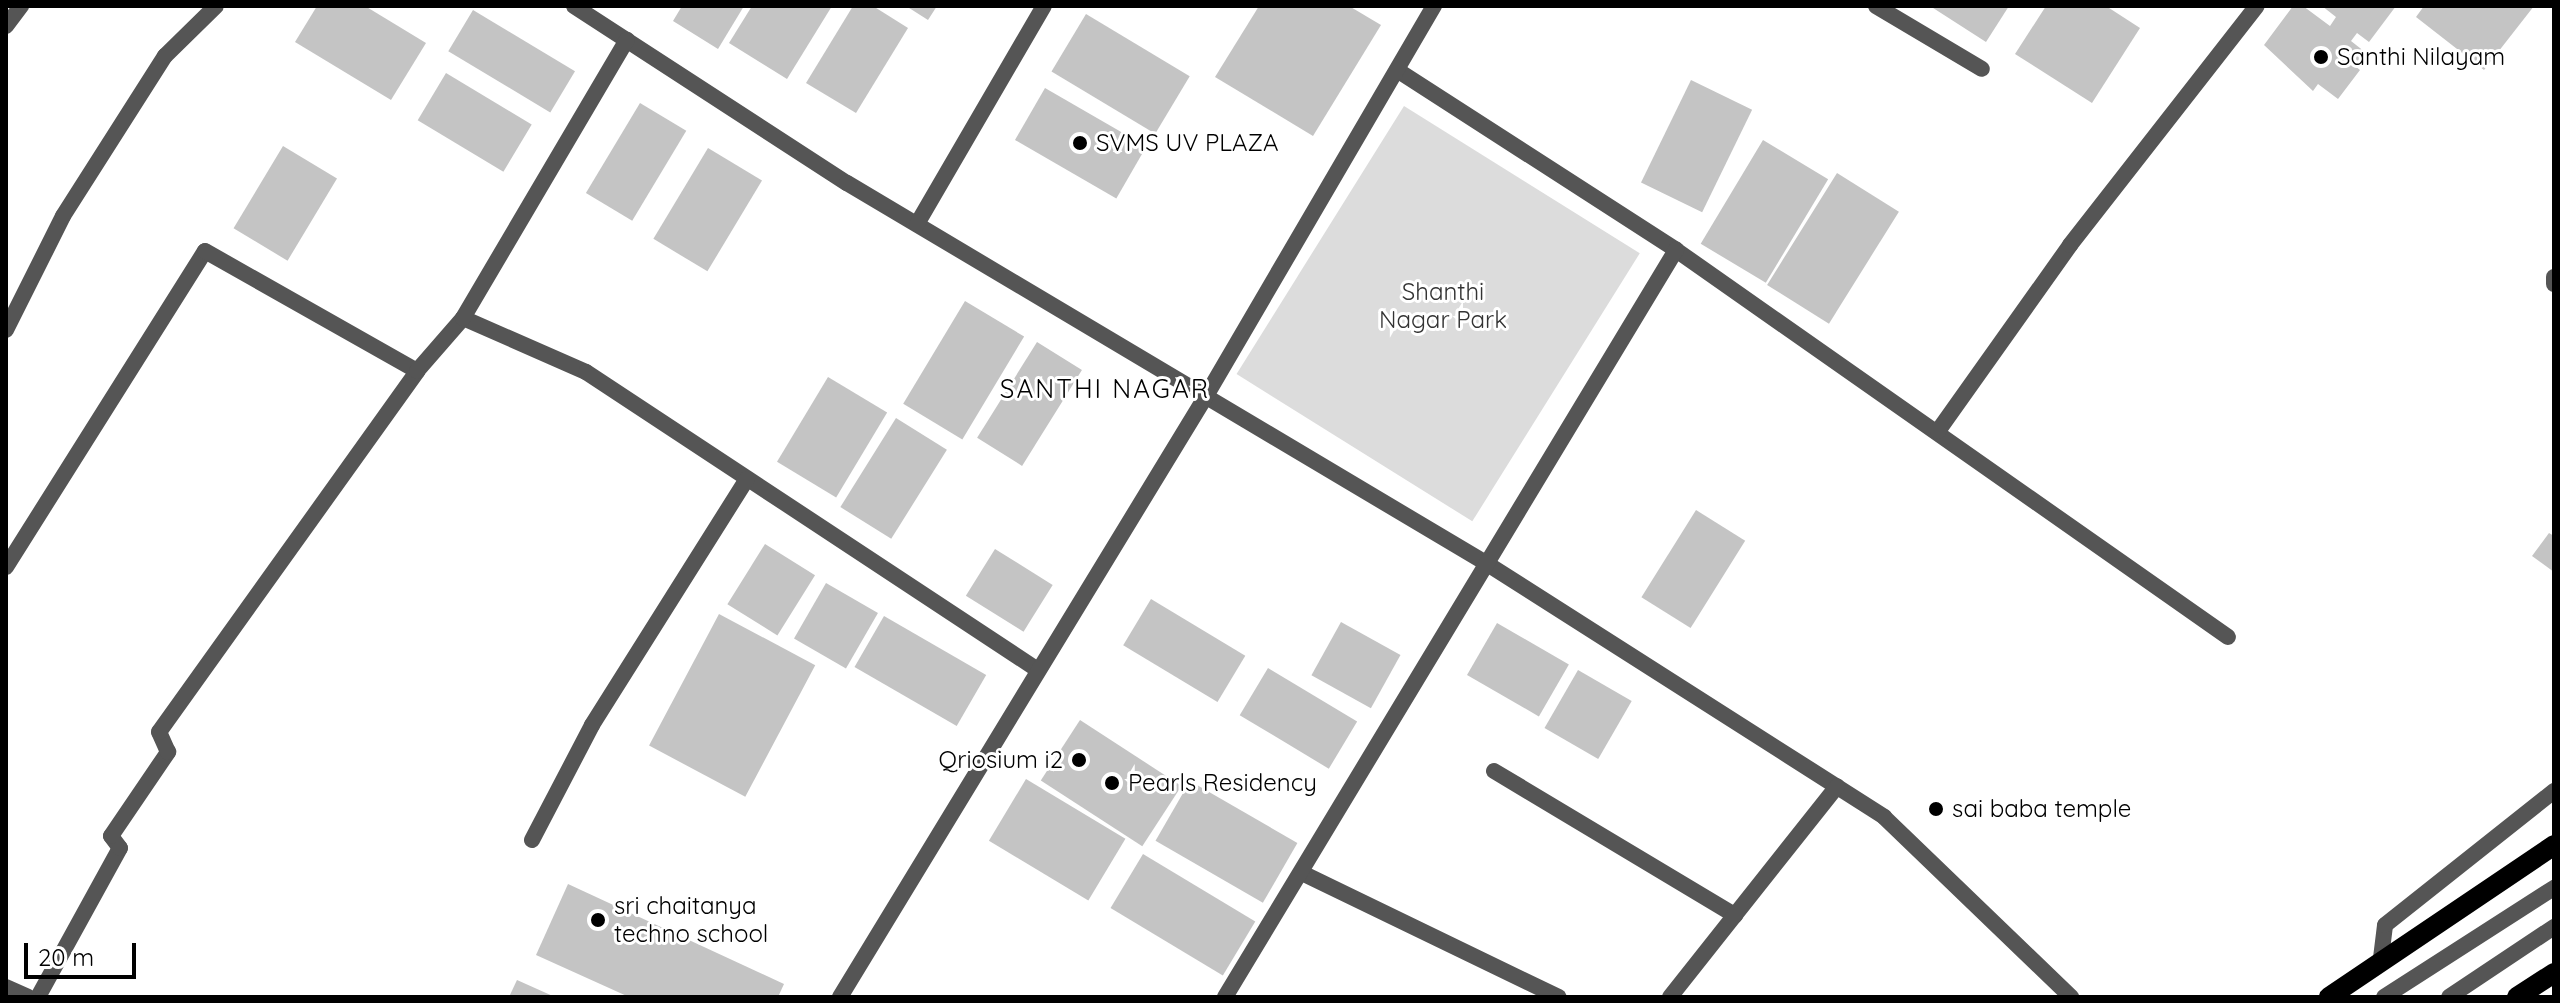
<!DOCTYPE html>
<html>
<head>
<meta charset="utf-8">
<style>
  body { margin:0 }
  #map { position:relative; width:2560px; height:1003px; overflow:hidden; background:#fff; font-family:Quicksand,sans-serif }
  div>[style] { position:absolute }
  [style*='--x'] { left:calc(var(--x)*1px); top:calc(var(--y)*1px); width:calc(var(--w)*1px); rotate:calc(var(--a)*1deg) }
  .green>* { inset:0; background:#dcdcdc; transform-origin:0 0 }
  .building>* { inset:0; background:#c4c4c4; transform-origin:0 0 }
  .minor>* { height:16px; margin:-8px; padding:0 8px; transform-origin:8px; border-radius:8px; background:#555 }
  .tertiary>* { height:16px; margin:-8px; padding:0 8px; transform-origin:8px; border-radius:8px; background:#555 }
  .primary>* { height:20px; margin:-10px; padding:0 10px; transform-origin:10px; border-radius:10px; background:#000 }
  .dots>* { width:22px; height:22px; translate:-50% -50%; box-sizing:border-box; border:4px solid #fff; border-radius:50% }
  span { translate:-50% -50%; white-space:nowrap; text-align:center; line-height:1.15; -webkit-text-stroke:6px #fff; paint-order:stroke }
  .poi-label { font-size:24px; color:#000 }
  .left { translate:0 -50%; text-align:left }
  .right { translate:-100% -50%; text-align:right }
  .park-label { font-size:24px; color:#333 }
  .neighbourhood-label { font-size:26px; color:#000; letter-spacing:2px }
  .frame { position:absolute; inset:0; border:8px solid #000; pointer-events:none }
  .scale { position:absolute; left:24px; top:943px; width:112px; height:36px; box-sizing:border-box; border:4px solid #000; border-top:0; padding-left:10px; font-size:24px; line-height:28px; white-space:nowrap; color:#000; -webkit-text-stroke:6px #fff; paint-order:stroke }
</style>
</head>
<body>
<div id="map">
  <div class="green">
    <div style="left:1404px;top:106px;width:278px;height:316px;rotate:32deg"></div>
  </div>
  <div class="building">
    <div style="clip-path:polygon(317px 6px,365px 6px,426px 43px,391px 100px,295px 42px)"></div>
    <div style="clip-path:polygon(682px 6px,744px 6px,718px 49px,673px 21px)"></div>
    <div style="clip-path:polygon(752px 6px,832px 6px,787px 79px,729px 43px)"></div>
    <div style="clip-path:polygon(853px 6px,873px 6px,908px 28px,856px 113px,806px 83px)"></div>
    <div style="clip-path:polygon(906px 6px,937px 6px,928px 20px)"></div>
    <div style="clip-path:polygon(1259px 6px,1349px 6px,1381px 25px,1313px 136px,1215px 77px)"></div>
    <div style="clip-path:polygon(1930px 6px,2009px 6px,1986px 42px)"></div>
    <div style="clip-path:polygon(2046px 6px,2106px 6px,2140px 28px,2092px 103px,2015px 54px)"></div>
    <div style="clip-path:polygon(2293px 6px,2303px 6px,2330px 26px,2336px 17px,2322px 6px,2396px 6px,2369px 42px,2357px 33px,2351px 41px,2365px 52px,2355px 66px,2360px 70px,2338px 99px,2318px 84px,2313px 91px,2264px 45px)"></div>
    <div style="clip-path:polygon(2424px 6px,2534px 6px,2484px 70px,2416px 17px)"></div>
    <div style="left:473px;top:10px;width:119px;height:48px;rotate:31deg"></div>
    <div style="left:1086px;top:14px;width:121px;height:67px;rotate:31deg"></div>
    <div style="left:446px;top:73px;width:100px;height:55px;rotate:31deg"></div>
    <div style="left:1691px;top:80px;width:68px;height:114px;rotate:26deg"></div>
    <div style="left:1045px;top:88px;width:117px;height:60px;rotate:30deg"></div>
    <div style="left:640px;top:103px;width:54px;height:105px;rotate:31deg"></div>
    <div style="left:1763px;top:140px;width:76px;height:121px;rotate:31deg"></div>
    <div style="left:283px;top:146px;width:63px;height:96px;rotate:31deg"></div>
    <div style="left:708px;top:148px;width:63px;height:106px;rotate:31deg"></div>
    <div style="left:1837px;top:173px;width:73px;height:132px;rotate:32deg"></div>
    <div style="left:965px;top:301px;width:69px;height:120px;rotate:31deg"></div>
    <div style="left:1037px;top:342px;width:53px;height:113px;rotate:32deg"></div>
    <div style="left:828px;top:377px;width:69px;height:99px;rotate:31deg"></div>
    <div style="left:896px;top:418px;width:60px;height:105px;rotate:32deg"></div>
    <div style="left:1696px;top:510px;width:58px;height:103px;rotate:32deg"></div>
    <div style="clip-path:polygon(2549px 533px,2554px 536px,2554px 572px,2532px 556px)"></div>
    <div style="left:765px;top:544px;width:59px;height:71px;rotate:32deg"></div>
    <div style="left:995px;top:549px;width:68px;height:55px;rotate:32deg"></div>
    <div style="left:826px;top:583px;width:60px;height:64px;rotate:30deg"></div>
    <div style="left:1151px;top:599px;width:110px;height:54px;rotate:31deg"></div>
    <div style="left:719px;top:614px;width:109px;height:149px;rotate:28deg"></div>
    <div style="left:884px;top:616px;width:118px;height:59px;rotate:30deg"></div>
    <div style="left:1341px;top:622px;width:68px;height:61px;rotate:29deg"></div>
    <div style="left:1497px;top:623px;width:83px;height:60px;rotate:30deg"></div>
    <div style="left:1268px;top:668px;width:104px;height:55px;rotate:31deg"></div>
    <div style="left:1578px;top:670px;width:62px;height:67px;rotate:30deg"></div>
    <div style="left:1080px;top:720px;width:121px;height:72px;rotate:33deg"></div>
    <div style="left:1026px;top:779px;width:116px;height:72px;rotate:31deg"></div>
    <div style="left:1190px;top:781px;width:124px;height:69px;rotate:30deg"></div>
    <div style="left:1143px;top:854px;width:131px;height:63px;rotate:31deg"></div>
    <div style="clip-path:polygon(568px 884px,784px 984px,778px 997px,629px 997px,536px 955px)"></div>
    <div style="clip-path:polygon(517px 980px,555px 997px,509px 997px)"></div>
  </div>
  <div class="minor">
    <div style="--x:574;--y:6;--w:325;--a:33"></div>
    <div style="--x:847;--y:183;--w:747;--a:30.75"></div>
    <div style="--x:1489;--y:565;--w:469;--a:32.5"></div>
    <div style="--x:1884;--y:817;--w:260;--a:43.9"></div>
    <div style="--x:1876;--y:6;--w:123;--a:30.7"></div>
    <div style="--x:6;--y:26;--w:25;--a:-53"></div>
    <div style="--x:1397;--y:70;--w:332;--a:32.8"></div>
    <div style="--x:1676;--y:250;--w:674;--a:35.03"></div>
    <div style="--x:917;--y:224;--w:252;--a:-59.8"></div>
    <div style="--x:2554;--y:277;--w:7;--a:90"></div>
    <div style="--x:463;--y:318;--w:134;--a:23.7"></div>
    <div style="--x:586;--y:372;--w:541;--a:33.4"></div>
    <div style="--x:6;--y:330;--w:127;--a:-63.4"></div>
    <div style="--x:63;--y:216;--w:190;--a:-57.5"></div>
    <div style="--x:165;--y:56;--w:71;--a:-44.4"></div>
    <div style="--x:1938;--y:431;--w:228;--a:-54.6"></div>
    <div style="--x:2070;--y:245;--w:303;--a:-52"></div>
    <div style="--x:6;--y:567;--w:373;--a:-57.8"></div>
    <div style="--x:205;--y:251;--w:244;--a:29.5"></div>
    <div style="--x:1494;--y:771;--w:281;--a:30.9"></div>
    <div style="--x:532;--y:840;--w:130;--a:-62.4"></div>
    <div style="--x:592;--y:725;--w:291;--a:-57.8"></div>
    <div style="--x:1302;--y:873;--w:285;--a:25.8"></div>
    <div style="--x:38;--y:997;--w:170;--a:-61.2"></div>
    <div style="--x:120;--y:848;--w:15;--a:-127"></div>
    <div style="--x:111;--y:836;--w:102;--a:-55.8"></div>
    <div style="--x:168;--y:752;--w:22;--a:-114"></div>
    <div style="--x:159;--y:732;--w:444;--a:-54.4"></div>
    <div style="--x:417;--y:371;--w:70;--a:-49"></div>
    <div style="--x:463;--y:318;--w:323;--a:-59.5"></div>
    <div style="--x:840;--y:997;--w:704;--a:-58.66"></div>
    <div style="--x:1206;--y:396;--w:452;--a:-59.7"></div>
    <div style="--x:1225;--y:997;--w:873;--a:-58.88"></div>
    <div style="--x:1670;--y:997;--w:269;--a:-51.6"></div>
  </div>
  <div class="tertiary">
    <div style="--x:2381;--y:958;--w:33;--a:-83"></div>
    <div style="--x:2385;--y:925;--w:216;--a:-38.4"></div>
    <div style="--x:6;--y:987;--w:24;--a:24"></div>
    <div style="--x:2384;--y:997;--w:202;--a:-32.7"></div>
    <div style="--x:2449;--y:997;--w:126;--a:-33.7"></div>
  </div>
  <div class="primary">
    <div style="--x:2329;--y:997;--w:272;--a:-34"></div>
    <div style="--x:2517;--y:997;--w:44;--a:-33"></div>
  </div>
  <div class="dots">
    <div style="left:2321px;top:57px;background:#000"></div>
    <div style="left:1080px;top:143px;background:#000"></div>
    <div style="left:1079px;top:760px;background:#000"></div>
    <div style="left:1112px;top:783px;background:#000"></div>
    <div style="left:1936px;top:809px;background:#000"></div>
    <div style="left:598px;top:920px;background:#000"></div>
  </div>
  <div class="poi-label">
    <span class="left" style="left:2337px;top:57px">Santhi Nilayam</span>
    <span class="left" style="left:1096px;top:143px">SVMS UV PLAZA</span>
    <span class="right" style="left:1063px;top:760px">Qriosium i2</span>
    <span class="left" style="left:1128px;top:783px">Pearls Residency</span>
    <span class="left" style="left:1952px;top:809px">sai baba temple</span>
    <span class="left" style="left:614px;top:920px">sri chaitanya<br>techno school</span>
  </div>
  <div class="park-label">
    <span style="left:1443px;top:306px">Shanthi<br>Nagar Park</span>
  </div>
  <div class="neighbourhood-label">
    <span style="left:1105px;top:389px">SANTHI NAGAR</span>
  </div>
  <div class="frame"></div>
  <div class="scale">20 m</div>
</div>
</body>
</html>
